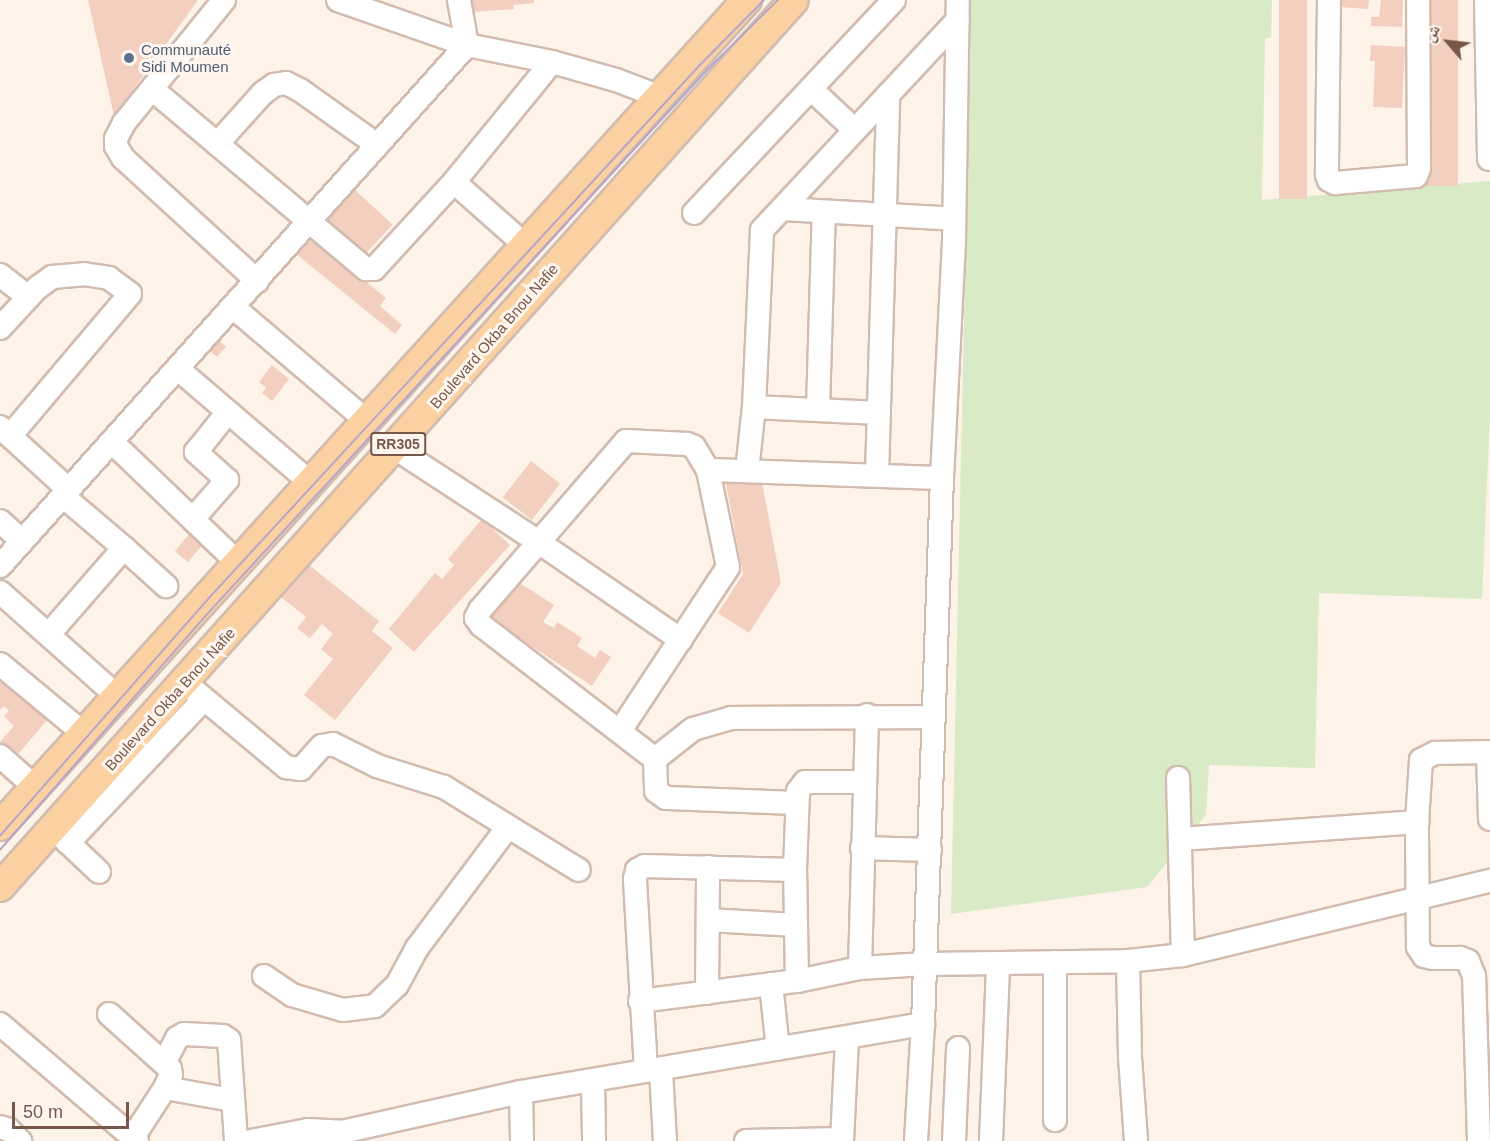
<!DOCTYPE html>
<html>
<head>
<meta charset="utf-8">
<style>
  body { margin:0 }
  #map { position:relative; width:1490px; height:1141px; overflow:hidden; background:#fdf3e8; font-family:Arial,"Noto Naskh Arabic",sans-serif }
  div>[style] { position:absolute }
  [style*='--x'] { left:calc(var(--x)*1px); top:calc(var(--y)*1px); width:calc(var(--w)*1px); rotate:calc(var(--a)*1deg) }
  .green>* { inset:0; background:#d8ebc6 }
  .building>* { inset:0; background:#f3cfbf; transform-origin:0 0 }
  .roads { filter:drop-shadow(2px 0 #d2bcb0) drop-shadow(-2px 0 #d2bcb0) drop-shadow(0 2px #d2bcb0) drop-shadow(0 -2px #d2bcb0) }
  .minor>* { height:22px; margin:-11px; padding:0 11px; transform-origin:11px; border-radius:11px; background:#fff }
  .major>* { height:28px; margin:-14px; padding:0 14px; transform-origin:14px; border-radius:14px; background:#fcd1a1 }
  .tram>* { height:1.5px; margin:-0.75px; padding:0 0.75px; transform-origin:0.75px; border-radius:0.75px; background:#b5a5c8 }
  .dots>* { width:16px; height:16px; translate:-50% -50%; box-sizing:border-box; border:3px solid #fff7ef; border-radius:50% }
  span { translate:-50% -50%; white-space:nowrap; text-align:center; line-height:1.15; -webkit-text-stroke:6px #fff7ef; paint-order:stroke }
  .shield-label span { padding:2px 4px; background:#fff7ef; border:2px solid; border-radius:4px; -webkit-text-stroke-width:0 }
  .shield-label { font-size:14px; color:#78574b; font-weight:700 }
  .service-label { font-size:15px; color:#4e5e75 }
  .left { translate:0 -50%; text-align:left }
  .street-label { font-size:15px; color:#78574b }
  .north { position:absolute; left:1418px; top:12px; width:60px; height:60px; -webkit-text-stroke:4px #fff7ef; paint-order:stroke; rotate:298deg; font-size:16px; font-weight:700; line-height:24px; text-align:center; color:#78574b }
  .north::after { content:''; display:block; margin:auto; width:21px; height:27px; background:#78574b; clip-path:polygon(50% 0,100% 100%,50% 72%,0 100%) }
  .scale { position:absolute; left:12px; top:1102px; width:117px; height:27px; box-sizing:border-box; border:3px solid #78574b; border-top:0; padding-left:8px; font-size:18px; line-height:21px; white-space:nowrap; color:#78574b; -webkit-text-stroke:4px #fff7ef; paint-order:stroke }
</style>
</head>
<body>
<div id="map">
  <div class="green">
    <div style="clip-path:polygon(971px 0,1272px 0,1271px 37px,1265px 39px,1262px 200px,1490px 181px,1490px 413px,1482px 599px,1319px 593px,1315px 768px,1209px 765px,1206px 815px,1147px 887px,951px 914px)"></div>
  </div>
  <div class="building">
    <div style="clip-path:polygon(88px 0,198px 0,114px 116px)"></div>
    <div style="clip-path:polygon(471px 0,534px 0,534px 3px,513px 5px,514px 9px,472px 12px)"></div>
    <div style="left:1279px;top:0;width:28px;height:199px"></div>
    <div style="clip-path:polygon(1340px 0,1369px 0,1368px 9px,1340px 7px)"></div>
    <div style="clip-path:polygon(1381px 0,1403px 0,1402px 27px,1371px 26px,1371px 17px,1379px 17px)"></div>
    <div style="left:1426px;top:0;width:32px;height:186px"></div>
    <div style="clip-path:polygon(1371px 45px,1405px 47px,1402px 108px,1373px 107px,1375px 61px,1370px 61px)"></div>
    <div style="left:353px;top:188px;width:54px;height:43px;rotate:43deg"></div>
    <div style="clip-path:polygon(310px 236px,386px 298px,380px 306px,402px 325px,395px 334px,296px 254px)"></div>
    <div style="left:216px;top:338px;width:13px;height:14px;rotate:39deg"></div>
    <div style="clip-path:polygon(272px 365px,289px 379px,272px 401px,262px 393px,266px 388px,259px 382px)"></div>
    <div style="left:531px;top:461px;width:37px;height:46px;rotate:38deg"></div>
    <div style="clip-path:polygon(761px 477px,781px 583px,749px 633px,718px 613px,743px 574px,726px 484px)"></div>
    <div style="clip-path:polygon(482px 519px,510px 545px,414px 652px,389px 629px,435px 573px,442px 579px,454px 565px,448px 559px)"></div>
    <div style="left:191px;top:532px;width:17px;height:25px;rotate:40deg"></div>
    <div style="clip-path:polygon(304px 561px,379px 621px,372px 631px,393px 648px,335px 720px,304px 695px,333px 659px,321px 649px,333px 634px,322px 624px,310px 638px,297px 628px,306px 617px,277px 594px)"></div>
    <div style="clip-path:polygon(515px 580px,554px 605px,543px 622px,554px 628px,557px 622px,582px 638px,577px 646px,595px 658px,600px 650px,611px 657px,592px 686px,490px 619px)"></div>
    <div style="clip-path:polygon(0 679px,48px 719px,13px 760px,0 748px,0 742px,14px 726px,4px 716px,9px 711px,4px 706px,0 710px)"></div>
  </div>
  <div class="roads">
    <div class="minor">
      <div style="--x:224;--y:0;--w:159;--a:129.1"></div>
      <div style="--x:124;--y:123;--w:18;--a:117"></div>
      <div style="--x:116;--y:139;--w:7;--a:90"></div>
      <div style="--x:116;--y:146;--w:14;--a:60"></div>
      <div style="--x:123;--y:158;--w:182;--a:42.5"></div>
      <div style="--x:338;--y:0;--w:137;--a:19.2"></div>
      <div style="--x:467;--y:45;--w:87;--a:11.3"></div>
      <div style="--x:552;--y:62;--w:66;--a:15.7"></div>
      <div style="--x:616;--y:80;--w:45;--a:20.9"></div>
      <div style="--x:1329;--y:0;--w:175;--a:90.7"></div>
      <div style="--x:1327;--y:175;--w:5;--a:68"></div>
      <div style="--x:1329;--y:180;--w:7;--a:27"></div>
      <div style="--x:1335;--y:183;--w:81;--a:-4.9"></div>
      <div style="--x:1416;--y:176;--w:9;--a:-69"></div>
      <div style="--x:1419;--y:168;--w:168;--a:-90.3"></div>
      <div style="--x:1486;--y:0;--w:159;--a:88.9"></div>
      <div style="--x:152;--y:89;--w:280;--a:40.1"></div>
      <div style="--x:366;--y:269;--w:8;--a:0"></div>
      <div style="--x:374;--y:269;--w:118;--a:-47.4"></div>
      <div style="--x:454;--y:182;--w:155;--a:-50.8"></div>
      <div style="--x:811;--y:89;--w:60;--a:43"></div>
      <div style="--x:217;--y:144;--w:69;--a:-48"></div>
      <div style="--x:263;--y:93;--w:14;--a:-36"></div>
      <div style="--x:274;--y:85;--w:12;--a:-9"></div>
      <div style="--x:286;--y:83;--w:16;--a:27"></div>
      <div style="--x:300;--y:90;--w:95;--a:35.5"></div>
      <div style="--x:454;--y:182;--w:95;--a:41.6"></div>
      <div style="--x:783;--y:209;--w:171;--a:3.3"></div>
      <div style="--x:694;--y:213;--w:292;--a:-46.8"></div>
      <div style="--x:0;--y:275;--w:36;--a:38"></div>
      <div style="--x:233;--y:307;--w:176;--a:40.4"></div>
      <div style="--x:0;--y:328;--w:54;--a:-47.2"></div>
      <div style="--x:37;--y:288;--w:19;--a:-36"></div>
      <div style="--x:52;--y:277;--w:32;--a:-5"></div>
      <div style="--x:84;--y:274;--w:25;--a:9"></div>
      <div style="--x:109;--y:278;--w:26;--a:37"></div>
      <div style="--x:130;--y:294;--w:186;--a:130.2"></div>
      <div style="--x:178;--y:369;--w:175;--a:40.6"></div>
      <div style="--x:754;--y:407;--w:125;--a:2.7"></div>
      <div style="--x:818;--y:409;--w:197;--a:-88.3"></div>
      <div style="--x:0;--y:427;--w:93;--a:42.4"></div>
      <div style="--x:112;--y:442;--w:173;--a:43.8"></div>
      <div style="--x:395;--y:448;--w:173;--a:33.2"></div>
      <div style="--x:540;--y:543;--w:171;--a:34.5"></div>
      <div style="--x:708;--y:470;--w:234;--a:2"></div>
      <div style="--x:747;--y:471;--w:64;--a:-83.8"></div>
      <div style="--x:754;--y:407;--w:177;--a:-87.4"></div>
      <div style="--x:762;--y:230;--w:287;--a:-47"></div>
      <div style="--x:877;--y:475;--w:380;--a:-88.3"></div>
      <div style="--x:193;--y:519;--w:52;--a:-48.9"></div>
      <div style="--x:227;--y:480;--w:42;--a:-137.9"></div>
      <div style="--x:196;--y:452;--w:51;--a:-51.3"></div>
      <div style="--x:0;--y:521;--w:30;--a:42"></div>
      <div style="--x:124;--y:548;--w:57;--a:42.1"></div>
      <div style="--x:0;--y:566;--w:700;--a:-48.13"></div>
      <div style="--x:467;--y:45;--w:46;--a:-100.1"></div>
      <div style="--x:0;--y:592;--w:155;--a:41.6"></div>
      <div style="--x:49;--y:634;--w:114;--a:-48.9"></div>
      <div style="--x:124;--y:548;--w:80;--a:-139.6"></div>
      <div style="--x:0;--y:664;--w:108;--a:39.7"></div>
      <div style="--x:184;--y:682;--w:133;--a:39.8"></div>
      <div style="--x:286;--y:767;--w:15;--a:8"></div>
      <div style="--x:301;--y:769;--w:31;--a:-48"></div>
      <div style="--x:322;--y:746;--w:11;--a:-10"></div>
      <div style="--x:333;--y:744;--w:49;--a:26.6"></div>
      <div style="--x:377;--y:766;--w:70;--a:17.4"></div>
      <div style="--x:444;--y:787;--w:158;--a:31.6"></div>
      <div style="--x:620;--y:731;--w:196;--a:-56.6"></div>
      <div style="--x:728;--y:567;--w:99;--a:-101.7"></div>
      <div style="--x:708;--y:470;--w:27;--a:-121"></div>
      <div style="--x:694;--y:447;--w:8;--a:-157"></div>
      <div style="--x:687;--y:444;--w:61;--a:-177.2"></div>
      <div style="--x:626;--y:441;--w:223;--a:130.8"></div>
      <div style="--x:480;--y:610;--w:9;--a:117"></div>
      <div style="--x:476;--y:618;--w:9;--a:54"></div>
      <div style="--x:481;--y:625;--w:220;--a:37.6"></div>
      <div style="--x:1488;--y:752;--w:67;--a:88.3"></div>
      <div style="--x:0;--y:756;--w:47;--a:41.5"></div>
      <div style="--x:655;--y:759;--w:48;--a:-38.3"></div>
      <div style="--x:693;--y:729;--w:40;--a:-16"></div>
      <div style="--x:731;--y:718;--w:203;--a:-0.3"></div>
      <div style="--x:655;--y:759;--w:32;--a:88"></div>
      <div style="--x:656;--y:791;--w:12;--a:35"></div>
      <div style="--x:666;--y:798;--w:131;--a:2.2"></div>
      <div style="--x:1178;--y:778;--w:177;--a:88.4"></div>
      <div style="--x:59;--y:834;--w:55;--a:43.5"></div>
      <div style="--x:1181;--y:839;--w:237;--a:-4.1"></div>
      <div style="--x:68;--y:843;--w:198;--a:-46.6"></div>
      <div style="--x:862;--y:848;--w:68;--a:1.7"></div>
      <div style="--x:708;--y:920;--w:88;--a:3.3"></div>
      <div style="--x:1128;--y:961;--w:96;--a:88.8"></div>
      <div style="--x:1130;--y:1057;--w:84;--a:85.9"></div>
      <div style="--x:1055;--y:962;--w:158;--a:90"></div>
      <div style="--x:860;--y:968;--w:253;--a:-88.4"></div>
      <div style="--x:264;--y:976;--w:34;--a:34"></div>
      <div style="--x:292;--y:995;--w:53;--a:16.4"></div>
      <div style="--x:343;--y:1010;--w:32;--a:-7"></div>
      <div style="--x:375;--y:1006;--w:30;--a:-44"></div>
      <div style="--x:397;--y:985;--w:42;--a:-61.6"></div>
      <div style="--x:417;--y:948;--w:151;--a:-53.1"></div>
      <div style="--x:797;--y:981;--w:111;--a:-91"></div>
      <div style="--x:795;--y:870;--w:79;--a:-87.8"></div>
      <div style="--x:798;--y:791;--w:11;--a:-52"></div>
      <div style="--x:805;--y:782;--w:59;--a:0"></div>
      <div style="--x:771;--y:984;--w:65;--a:83.9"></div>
      <div style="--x:707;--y:993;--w:126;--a:-89.5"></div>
      <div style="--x:640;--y:1001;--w:158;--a:-7.3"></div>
      <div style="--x:797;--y:981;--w:64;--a:-11.7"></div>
      <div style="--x:860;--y:968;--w:65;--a:-3.5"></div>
      <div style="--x:925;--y:964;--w:203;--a:-0.8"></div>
      <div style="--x:1128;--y:961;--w:55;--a:-6.2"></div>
      <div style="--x:1183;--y:955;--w:316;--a:-13.6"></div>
      <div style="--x:109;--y:1014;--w:82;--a:42"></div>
      <div style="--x:170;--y:1069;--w:6;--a:81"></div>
      <div style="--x:171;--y:1075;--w:14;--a:115"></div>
      <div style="--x:165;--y:1088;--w:59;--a:123.1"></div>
      <div style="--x:0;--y:1024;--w:180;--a:40.5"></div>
      <div style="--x:165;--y:1061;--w:26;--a:-62"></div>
      <div style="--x:177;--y:1038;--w:8;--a:-30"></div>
      <div style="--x:184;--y:1034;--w:39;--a:3"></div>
      <div style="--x:223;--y:1036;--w:7;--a:34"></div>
      <div style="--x:229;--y:1040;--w:101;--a:86"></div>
      <div style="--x:661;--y:1070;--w:71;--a:86.8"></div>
      <div style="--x:646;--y:1071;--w:192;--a:-93.3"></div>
      <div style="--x:635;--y:879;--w:9;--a:-77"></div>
      <div style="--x:637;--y:870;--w:9;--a:-27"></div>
      <div style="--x:645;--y:866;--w:150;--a:1.5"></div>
      <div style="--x:593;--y:1081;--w:60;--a:89"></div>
      <div style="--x:165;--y:1088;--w:68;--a:10.2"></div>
      <div style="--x:521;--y:1092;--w:49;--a:88.8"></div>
      <div style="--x:0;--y:1127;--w:9;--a:18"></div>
      <div style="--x:9;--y:1130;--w:16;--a:45"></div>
      <div style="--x:251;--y:1141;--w:58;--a:-10.9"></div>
      <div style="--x:308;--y:1130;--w:34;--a:3"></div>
      <div style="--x:342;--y:1132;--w:183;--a:-12.6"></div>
      <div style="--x:521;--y:1092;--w:408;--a:-9.6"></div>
      <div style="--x:746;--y:1141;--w:96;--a:-1.2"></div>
      <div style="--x:842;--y:1141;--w:104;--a:-87.2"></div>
      <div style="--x:916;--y:1141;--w:117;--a:-86.6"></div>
      <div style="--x:923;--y:1024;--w:546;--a:-88.01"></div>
      <div style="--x:942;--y:478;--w:236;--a:-87.1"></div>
      <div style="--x:954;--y:242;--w:242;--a:-89.1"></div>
      <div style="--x:954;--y:1141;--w:93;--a:-87.5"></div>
      <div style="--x:991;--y:1141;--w:178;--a:-87.7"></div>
      <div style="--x:1479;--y:1141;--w:165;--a:-91.7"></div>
      <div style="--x:1474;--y:976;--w:16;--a:-112"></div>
      <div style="--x:1468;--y:961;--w:9;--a:-159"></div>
      <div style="--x:1460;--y:958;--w:27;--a:180"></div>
      <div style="--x:1433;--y:958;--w:9;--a:-167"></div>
      <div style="--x:1424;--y:956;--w:11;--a:-124"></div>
      <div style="--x:1418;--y:947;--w:125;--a:-90.5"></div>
      <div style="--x:1417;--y:822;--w:62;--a:-86.3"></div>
      <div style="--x:1421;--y:760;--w:16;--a:-27"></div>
      <div style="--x:1435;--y:753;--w:55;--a:-1"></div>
    </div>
    <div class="major">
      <div style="--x:0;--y:826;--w:1114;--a:-47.88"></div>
      <div style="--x:0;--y:887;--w:1190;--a:-48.17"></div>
    </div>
  </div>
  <div class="tram">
    <div style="--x:0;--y:836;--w:318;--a:-48.7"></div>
    <div style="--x:210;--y:597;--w:723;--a:-47.35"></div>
    <div style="--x:700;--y:65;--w:91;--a:-45.4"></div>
    <div style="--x:0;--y:850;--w:320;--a:-48.7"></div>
    <div style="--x:211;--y:610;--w:733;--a:-47.43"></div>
    <div style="--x:707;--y:70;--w:100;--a:-44.6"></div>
  </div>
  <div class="dots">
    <div style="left:129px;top:58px;background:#5c6f8a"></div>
  </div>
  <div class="shield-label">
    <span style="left:398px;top:444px">RR305</span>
  </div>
  <div class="service-label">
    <span class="left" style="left:141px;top:58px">Communauté<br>Sidi Moumen</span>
  </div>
  <div class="street-label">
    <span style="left:494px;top:336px;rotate:-49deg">Boulevard Okba Bnou Nafie</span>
    <span style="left:170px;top:699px;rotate:-48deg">Boulevard Okba Bnou Nafie</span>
  </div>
  <div class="north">ش</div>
  <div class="scale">50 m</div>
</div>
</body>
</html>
